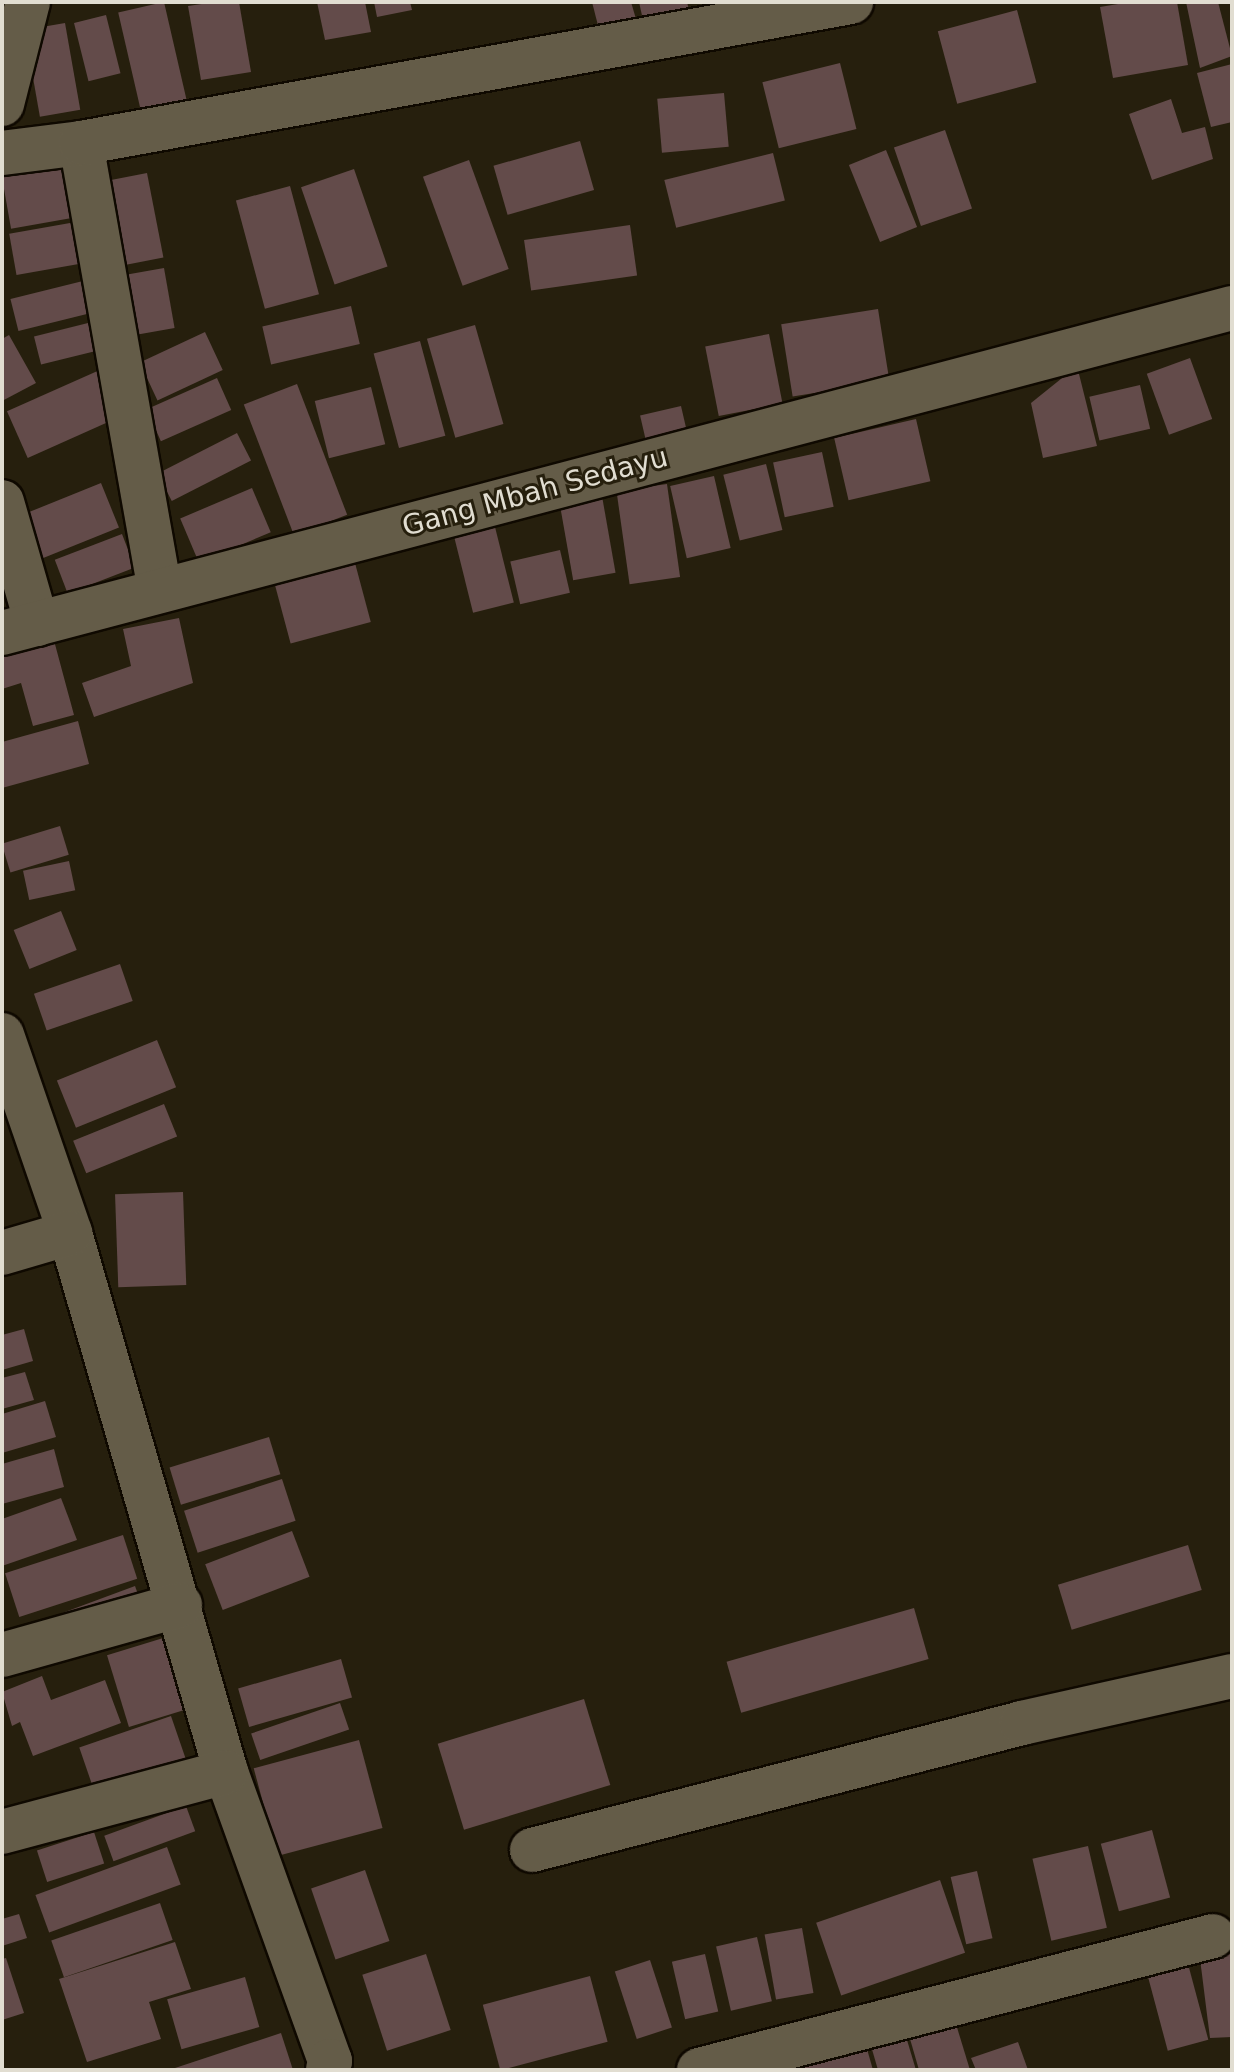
<!DOCTYPE html>
<html>
<head>
<meta charset="utf-8">
<style>
  body { margin:0 }
  #map { position:relative; width:1234px; height:2072px; overflow:hidden; background:#261f0d; font-family:"DejaVu Sans",sans-serif }
  div>[style] { position:absolute }
  [style*='--x'] { left:calc(var(--x)*1px); top:calc(var(--y)*1px); width:calc(var(--w)*1px); rotate:calc(var(--a)*1deg) }
  .building>* { inset:0; background:#634b4a; transform-origin:0 0 }
  .roads { filter:drop-shadow(2px 0 #0f0900) drop-shadow(-2px 0 #0f0900) drop-shadow(0 2px #0f0900) drop-shadow(0 -2px #0f0900) }
  .minor>* { height:44px; margin:-22px; padding:0 22px; transform-origin:22px; border-radius:22px; background:#645c48 }
  span { translate:-50% -50%; white-space:nowrap; text-align:center; line-height:1.15; -webkit-text-stroke:6px #261f0d; paint-order:stroke }
  .street-label { font-size:28px; color:#e1ddd1 }
  .frame { position:absolute; inset:0; border:4px solid #e1ddd1; pointer-events:none }
</style>
</head>
<body>
<div id="map">
  <div class="building">
    <div style="left:164px;top:2px;width:112px;height:47px;rotate:77deg"></div>
    <div style="clip-path:polygon(215px 2px,239px 2px,251px 72px,201px 80px,188px 6px)"></div>
    <div style="clip-path:polygon(317px 2px,365px 2px,371px 32px,325px 40px)"></div>
    <div style="clip-path:polygon(374px 2px,410px 2px,412px 10px,377px 17px)"></div>
    <div style="clip-path:polygon(592px 2px,631px 2px,641px 36px,603px 45px)"></div>
    <div style="clip-path:polygon(639px 2px,687px 2px,689px 10px,643px 20px)"></div>
    <div style="clip-path:polygon(1130px 2px,1177px 2px,1188px 65px,1113px 78px,1100px 7px)"></div>
    <div style="clip-path:polygon(1186px 2px,1218px 2px,1232px 56px,1200px 68px)"></div>
    <div style="left:1017px;top:10px;width:75px;height:82px;rotate:75deg"></div>
    <div style="left:106px;top:15px;width:60px;height:33px;rotate:76deg"></div>
    <div style="left:65px;top:23px;width:88px;height:41px;rotate:80deg"></div>
    <div style="left:840px;top:63px;width:68px;height:80px;rotate:76deg"></div>
    <div style="clip-path:polygon(1232px 64px,1232px 122px,1211px 127px,1197px 73px)"></div>
    <div style="left:724px;top:93px;width:54px;height:67px;rotate:85deg"></div>
    <div style="clip-path:polygon(1171px 99px,1182px 133px,1205px 127px,1213px 159px,1152px 180px,1129px 114px)"></div>
    <div style="left:945px;top:130px;width:83px;height:54px;rotate:71deg"></div>
    <div style="left:580px;top:141px;width:51px;height:90px;rotate:74deg"></div>
    <div style="left:886px;top:150px;width:83px;height:40px;rotate:68deg"></div>
    <div style="left:773px;top:153px;width:49px;height:112px;rotate:76deg"></div>
    <div style="left:469px;top:160px;width:116px;height:49px;rotate:70deg"></div>
    <div style="left:67px;top:166px;width:52px;height:66px;rotate:80deg"></div>
    <div style="left:354px;top:169px;width:103px;height:56px;rotate:71deg"></div>
    <div style="left:147px;top:173px;width:86px;height:51px;rotate:79deg"></div>
    <div style="left:290px;top:186px;width:112px;height:56px;rotate:75deg"></div>
    <div style="left:87px;top:220px;width:42px;height:79px;rotate:80deg"></div>
    <div style="left:630px;top:225px;width:51px;height:107px;rotate:82deg"></div>
    <div style="left:164px;top:268px;width:61px;height:43px;rotate:80deg"></div>
    <div style="left:91px;top:279px;width:33px;height:83px;rotate:76deg"></div>
    <div style="left:351px;top:306px;width:39px;height:91px;rotate:77deg"></div>
    <div style="left:878px;top:309px;width:73px;height:98px;rotate:81deg"></div>
    <div style="left:100px;top:320px;width:29px;height:68px;rotate:76deg"></div>
    <div style="left:475px;top:325px;width:103px;height:50px;rotate:74deg"></div>
    <div style="left:205px;top:332px;width:42px;height:72px;rotate:65deg"></div>
    <div style="left:769px;top:334px;width:71px;height:65px;rotate:79deg"></div>
    <div style="clip-path:polygon(9px 335px,36px 383px,2px 401px,2px 339px)"></div>
    <div style="left:420px;top:341px;width:98px;height:48px;rotate:75deg"></div>
    <div style="left:1190px;top:358px;width:65px;height:46px;rotate:70deg"></div>
    <div style="clip-path:polygon(1077px 366px,1097px 446px,1043px 458px,1031px 403px)"></div>
    <div style="left:102px;top:369px;width:51px;height:104px;rotate:66deg"></div>
    <div style="left:217px;top:378px;width:35px;height:77px;rotate:66deg"></div>
    <div style="left:297px;top:384px;width:140px;height:57px;rotate:69deg"></div>
    <div style="left:1140px;top:385px;width:45px;height:52px;rotate:77deg"></div>
    <div style="left:371px;top:387px;width:59px;height:58px;rotate:76deg"></div>
    <div style="left:681px;top:406px;width:44px;height:42px;rotate:77deg"></div>
    <div style="left:916px;top:419px;width:64px;height:84px;rotate:77deg"></div>
    <div style="left:237px;top:433px;width:31px;height:89px;rotate:63deg"></div>
    <div style="left:822px;top:452px;width:56px;height:50px;rotate:78deg"></div>
    <div style="left:766px;top:464px;width:68px;height:44px;rotate:76deg"></div>
    <div style="left:714px;top:476px;width:74px;height:45px;rotate:77deg"></div>
    <div style="left:101px;top:483px;width:48px;height:83px;rotate:68deg"></div>
    <div style="left:667px;top:484px;width:94px;height:51px;rotate:82deg"></div>
    <div style="left:252px;top:488px;width:48px;height:78px;rotate:67deg"></div>
    <div style="left:602px;top:496px;width:78px;height:43px;rotate:80deg"></div>
    <div style="left:494px;top:523px;width:82px;height:42px;rotate:76deg"></div>
    <div style="left:122px;top:534px;width:36px;height:72px;rotate:69deg"></div>
    <div style="left:560px;top:550px;width:44px;height:51px;rotate:77deg"></div>
    <div style="left:355px;top:563px;width:61px;height:83px;rotate:75deg"></div>
    <div style="clip-path:polygon(179px 618px,193px 683px,94px 717px,82px 683px,131px 666px,123px 629px)"></div>
    <div style="clip-path:polygon(52px 633px,74px 715px,33px 726px,21px 683px,2px 689px,2px 649px)"></div>
    <div style="clip-path:polygon(78px 721px,89px 764px,2px 788px,2px 742px)"></div>
    <div style="left:60px;top:826px;width:30px;height:61px;rotate:73deg"></div>
    <div style="left:69px;top:861px;width:30px;height:47px;rotate:78deg"></div>
    <div style="left:61px;top:911px;width:42px;height:51px;rotate:68deg"></div>
    <div style="left:120px;top:964px;width:39px;height:91px;rotate:71deg"></div>
    <div style="left:157px;top:1040px;width:51px;height:108px;rotate:68deg"></div>
    <div style="left:164px;top:1104px;width:35px;height:98px;rotate:68deg"></div>
    <div style="left:183px;top:1192px;width:93px;height:68px;rotate:88deg"></div>
    <div style="clip-path:polygon(24px 1329px,33px 1361px,2px 1370px,2px 1335px)"></div>
    <div style="clip-path:polygon(25px 1372px,34px 1400px,2px 1409px,2px 1378px)"></div>
    <div style="clip-path:polygon(45px 1401px,56px 1437px,2px 1453px,2px 1414px)"></div>
    <div style="left:269px;top:1437px;width:39px;height:104px;rotate:73deg"></div>
    <div style="clip-path:polygon(54px 1449px,64px 1487px,2px 1504px,2px 1464px)"></div>
    <div style="left:282px;top:1479px;width:44px;height:103px;rotate:72deg"></div>
    <div style="clip-path:polygon(61px 1498px,77px 1540px,2px 1566px,2px 1519px)"></div>
    <div style="left:292px;top:1531px;width:49px;height:93px;rotate:69deg"></div>
    <div style="left:123px;top:1535px;width:46px;height:124px;rotate:72deg"></div>
    <div style="left:1188px;top:1545px;width:47px;height:136px;rotate:73deg"></div>
    <div style="clip-path:polygon(135px 1586px,140px 1600px,19px 1629px)"></div>
    <div style="left:914px;top:1608px;width:53px;height:195px;rotate:74deg"></div>
    <div style="left:173px;top:1635px;width:75px;height:69px;rotate:73deg"></div>
    <div style="left:341px;top:1659px;width:40px;height:107px;rotate:74deg"></div>
    <div style="clip-path:polygon(42px 1676px,51px 1700px,105px 1680px,121px 1723px,33px 1756px,20px 1722px,12px 1726px,2px 1692px)"></div>
    <div style="left:584px;top:1699px;width:90px;height:153px;rotate:73deg"></div>
    <div style="left:340px;top:1703px;width:28px;height:94px;rotate:71deg"></div>
    <div style="left:171px;top:1716px;width:57px;height:97px;rotate:71deg"></div>
    <div style="left:359px;top:1740px;width:91px;height:109px;rotate:75deg"></div>
    <div style="left:186px;top:1806px;width:27px;height:87px;rotate:70deg"></div>
    <div style="left:1152px;top:1830px;width:70px;height:53px;rotate:75deg"></div>
    <div style="left:94px;top:1832px;width:33px;height:60px;rotate:72deg"></div>
    <div style="left:1088px;top:1846px;width:84px;height:57px;rotate:77deg"></div>
    <div style="left:167px;top:1847px;width:40px;height:140px;rotate:70deg"></div>
    <div style="left:365px;top:1870px;width:75px;height:57px;rotate:71deg"></div>
    <div style="left:977px;top:1871px;width:69px;height:27px;rotate:77deg"></div>
    <div style="left:940px;top:1880px;width:77px;height:131px;rotate:71deg"></div>
    <div style="left:160px;top:1903px;width:39px;height:115px;rotate:71deg"></div>
    <div style="clip-path:polygon(19px 1914px,27px 1938px,2px 1946px,2px 1919px)"></div>
    <div style="left:802px;top:1928px;width:66px;height:38px;rotate:80deg"></div>
    <div style="clip-path:polygon(1232px 1936px,1232px 2037px,1210px 2038px,1198px 1943px)"></div>
    <div style="left:757px;top:1937px;width:66px;height:42px;rotate:77deg"></div>
    <div style="clip-path:polygon(175px 1942px,191px 1989px,149px 2002px,161px 2039px,87px 2062px,59px 1979px)"></div>
    <div style="left:1184px;top:1949px;width:94px;height:42px;rotate:75deg"></div>
    <div style="left:426px;top:1954px;width:80px;height:67px;rotate:72deg"></div>
    <div style="left:705px;top:1954px;width:59px;height:34px;rotate:77deg"></div>
    <div style="clip-path:polygon(6px 1958px,24px 2013px,2px 2020px,2px 1959px)"></div>
    <div style="left:650px;top:1960px;width:71px;height:37px;rotate:72deg"></div>
    <div style="left:590px;top:1976px;width:68px;height:111px;rotate:75deg"></div>
    <div style="left:245px;top:1977px;width:52px;height:81px;rotate:74deg"></div>
    <div style="clip-path:polygon(952px 2011px,970px 2070px,919px 2070px,906px 2025px)"></div>
    <div style="clip-path:polygon(904px 2030px,916px 2070px,878px 2070px,869px 2039px)"></div>
    <div style="clip-path:polygon(281px 2033px,293px 2070px,172px 2070px,172px 2069px)"></div>
    <div style="clip-path:polygon(865px 2042px,873px 2070px,798px 2070px,796px 2062px)"></div>
    <div style="clip-path:polygon(1018px 2042px,1028px 2070px,976px 2070px,971px 2058px)"></div>
  </div>
  <div class="roads">
    <div class="minor">
      <div style="--x:2;--y:104;--w:105;--a:-75.7"></div>
      <div style="--x:81;--y:143;--w:454;--a:80"></div>
      <div style="--x:2;--y:153;--w:80;--a:-7.2"></div>
      <div style="--x:81;--y:143;--w:783;--a:-10.38"></div>
      <div style="--x:2;--y:502;--w:127;--a:74"></div>
      <div style="--x:2;--y:633;--w:1272;--a:-14.8"></div>
      <div style="--x:2;--y:1035;--w:209;--a:71"></div>
      <div style="--x:70;--y:1233;--w:561;--a:73.86"></div>
      <div style="--x:226;--y:1772;--w:307;--a:70.2"></div>
      <div style="--x:330;--y:2061;--w:9;--a:103"></div>
      <div style="--x:2;--y:1253;--w:71;--a:-16.4"></div>
      <div style="--x:2;--y:1655;--w:185;--a:-15.7"></div>
      <div style="--x:2;--y:1832;--w:232;--a:-15"></div>
      <div style="--x:532;--y:1850;--w:506;--a:-14.53"></div>
      <div style="--x:1022;--y:1723;--w:215;--a:-12.6"></div>
      <div style="--x:699;--y:2070;--w:531;--a:-14.61"></div>
    </div>
  </div>
  <div class="street-label">
    <span style="left:535px;top:492px;rotate:-15deg">Gang Mbah Sedayu</span>
  </div>
  <div class="frame"></div>
</div>
</body>
</html>
